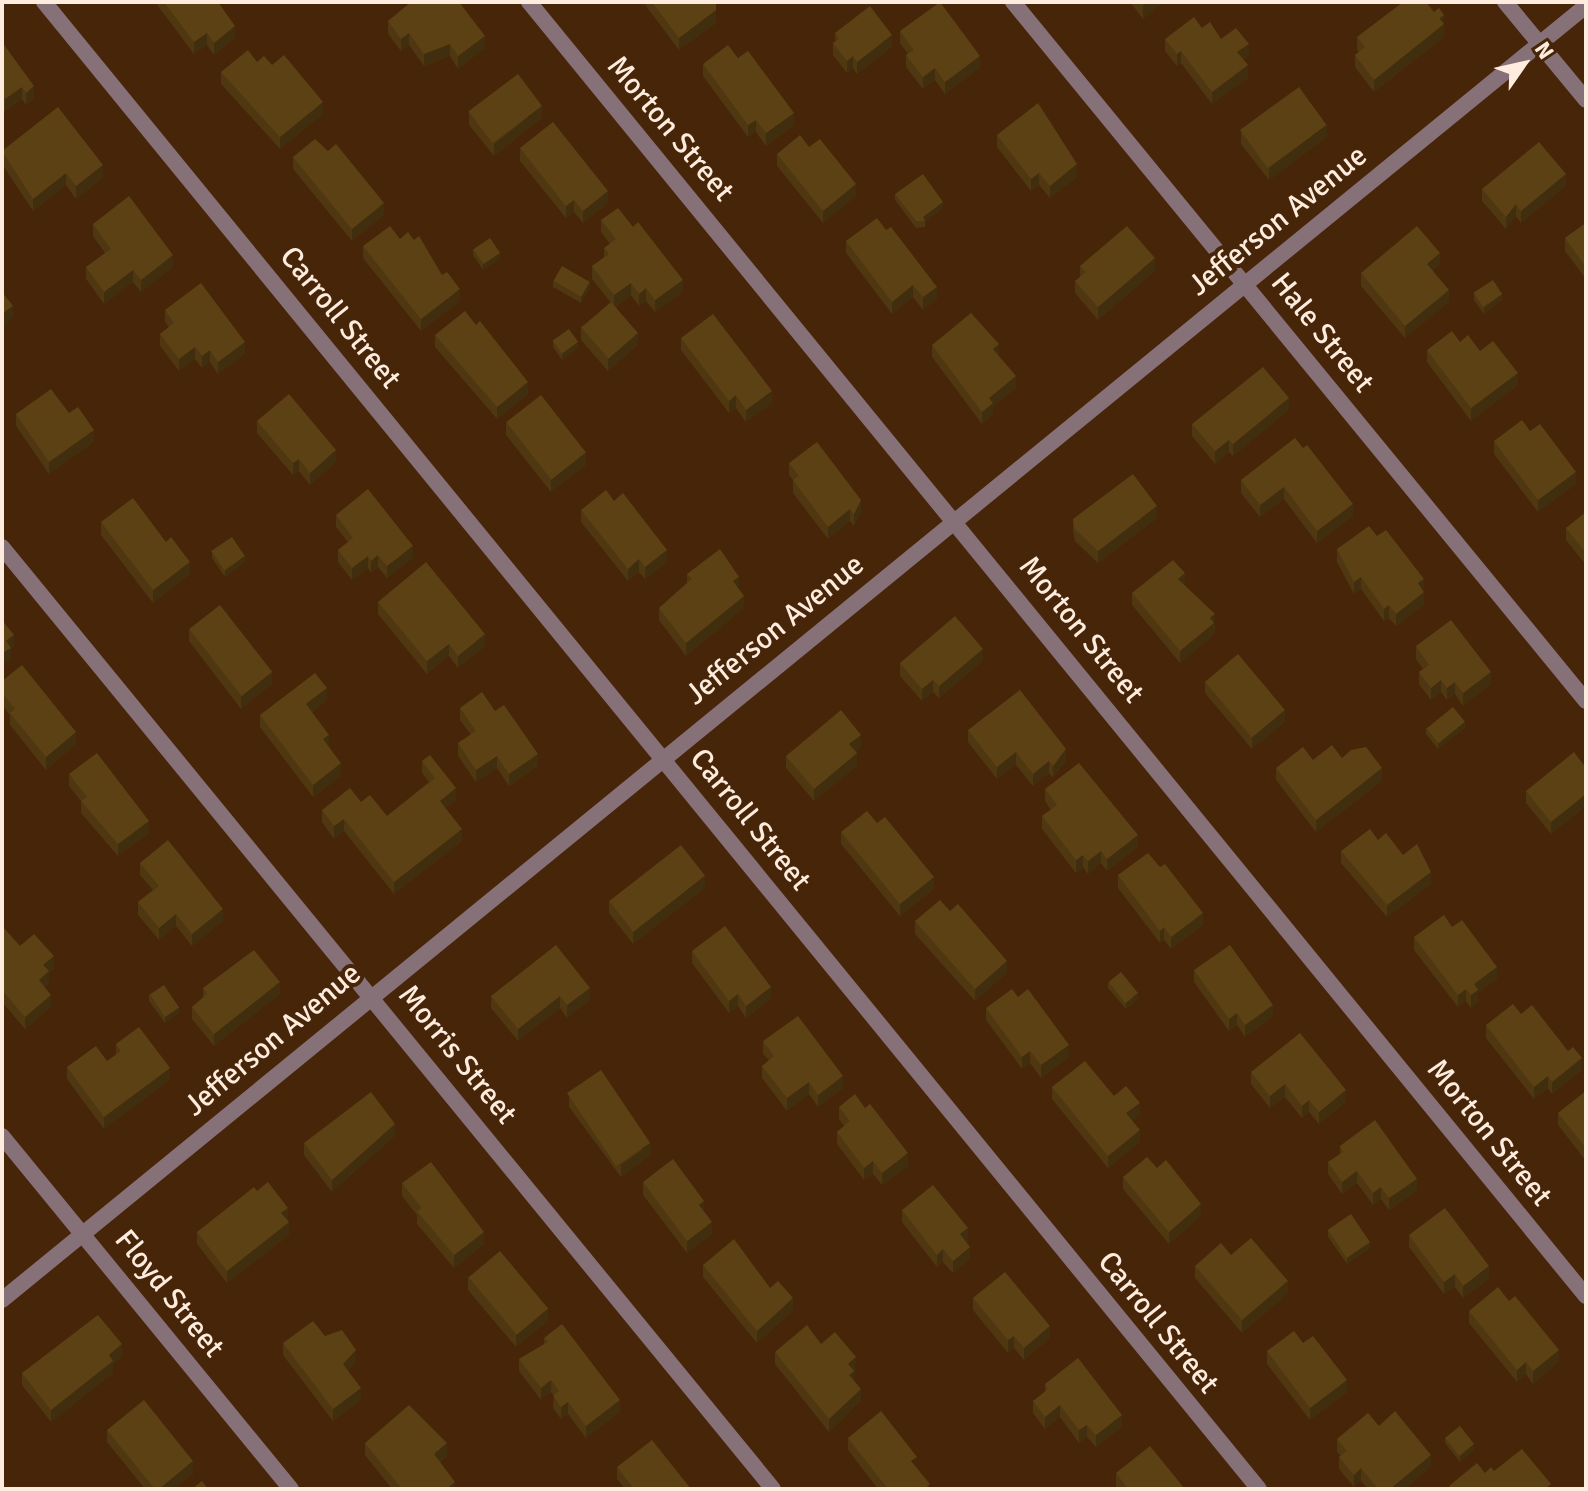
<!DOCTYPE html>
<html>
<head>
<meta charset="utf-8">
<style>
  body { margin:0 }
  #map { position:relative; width:1588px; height:1491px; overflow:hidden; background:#472508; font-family:Signika,sans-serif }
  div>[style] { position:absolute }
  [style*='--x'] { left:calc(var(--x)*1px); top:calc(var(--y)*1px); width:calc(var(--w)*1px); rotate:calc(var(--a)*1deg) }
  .street>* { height:16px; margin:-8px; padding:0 8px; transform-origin:8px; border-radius:8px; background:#877178 }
  .wall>* { inset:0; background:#4f3811 }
  .shaded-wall>* { inset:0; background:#402e0e }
  .building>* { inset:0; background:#5c4114; transform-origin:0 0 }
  span { translate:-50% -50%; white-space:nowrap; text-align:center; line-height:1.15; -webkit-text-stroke:8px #472508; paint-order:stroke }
  .street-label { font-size:30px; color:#feecdf }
  .frame { position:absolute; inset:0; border:4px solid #feecdf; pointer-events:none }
  .north { position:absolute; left:1484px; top:24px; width:80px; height:80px; -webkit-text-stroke:6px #472508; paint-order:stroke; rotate:56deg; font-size:22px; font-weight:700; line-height:32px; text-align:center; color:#feecdf }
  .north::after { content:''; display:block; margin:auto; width:28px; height:36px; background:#feecdf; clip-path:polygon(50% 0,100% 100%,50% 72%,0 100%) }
</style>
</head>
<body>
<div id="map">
  <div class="street">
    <div style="--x:44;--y:2;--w:1920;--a:50.75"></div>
    <div style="--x:529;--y:2;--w:1671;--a:50.76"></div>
    <div style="--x:1013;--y:2;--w:904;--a:50.66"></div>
    <div style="--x:1505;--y:2;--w:127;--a:50.4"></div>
    <div style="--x:2;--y:547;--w:1217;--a:50.7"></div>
    <div style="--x:2;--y:1136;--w:456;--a:50.7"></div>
    <div style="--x:2;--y:1300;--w:2045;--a:-39.25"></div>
  </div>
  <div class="wall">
    <div style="clip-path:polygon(155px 2px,218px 2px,235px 38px,214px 55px,207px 45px,194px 54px)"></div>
    <div style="clip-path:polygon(643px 2px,716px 2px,716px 23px,679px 50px)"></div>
    <div style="clip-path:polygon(1130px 2px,1164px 2px,1143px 19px)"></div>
    <div style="clip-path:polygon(1434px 12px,1444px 15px,1444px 37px,1374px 92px,1355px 67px,1355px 55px,1359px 52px,1357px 50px,1357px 37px)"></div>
    <div style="clip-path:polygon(388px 21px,485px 48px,458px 69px,450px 56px,424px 66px,409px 45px,401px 51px,388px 34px)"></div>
    <div style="clip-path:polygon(1202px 28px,1221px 39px,1249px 56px,1243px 60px,1248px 78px,1212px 104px,1181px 63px,1177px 66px,1165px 51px,1165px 39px)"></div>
    <div style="clip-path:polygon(900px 31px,980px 68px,945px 94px,935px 80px,923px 89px,906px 67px,906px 55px,908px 54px,900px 43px)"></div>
    <div style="clip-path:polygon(835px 33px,892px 47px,857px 74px,853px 68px,847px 73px,833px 55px,833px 43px,835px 42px)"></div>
    <div style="clip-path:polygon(2px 42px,34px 99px,26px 105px,22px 99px,5px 111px,2px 107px)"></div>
    <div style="clip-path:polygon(738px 58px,794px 125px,766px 146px,756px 132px,748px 137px,703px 76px,703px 64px)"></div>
    <div style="clip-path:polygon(257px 62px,272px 65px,323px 114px,280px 149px,221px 84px,221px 72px)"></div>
    <div style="clip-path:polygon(469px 112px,542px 118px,494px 156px,469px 125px)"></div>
    <div style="clip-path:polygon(1241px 132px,1327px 137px,1269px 180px,1241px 144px)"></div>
    <div style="clip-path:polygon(997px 135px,1077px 177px,1050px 198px,1039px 185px,1031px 191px,997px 147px)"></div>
    <div style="clip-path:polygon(809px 147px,856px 196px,823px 223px,777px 166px,777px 154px)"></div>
    <div style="clip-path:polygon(520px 148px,608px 203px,583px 223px,574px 212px,566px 218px,520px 161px)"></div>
    <div style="clip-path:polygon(2px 151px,103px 178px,76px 199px,66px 185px,33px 211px,2px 164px)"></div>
    <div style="clip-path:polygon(328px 151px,384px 215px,352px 241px,293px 169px,293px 157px)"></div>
    <div style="clip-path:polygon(1566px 186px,1521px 223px,1516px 216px,1506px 229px,1482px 201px,1482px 189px)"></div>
    <div style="clip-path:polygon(895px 194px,943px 208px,925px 222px,925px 227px,916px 228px,895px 200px)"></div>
    <div style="clip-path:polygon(601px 220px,683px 292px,655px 312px,646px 301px,639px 306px,631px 295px,616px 307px,638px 345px,608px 371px,581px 340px,581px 327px,611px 303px,592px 279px,592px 266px,604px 257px,604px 248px,610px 244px,601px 232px)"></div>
    <div style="clip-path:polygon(1586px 223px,1586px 279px,1565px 251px,1565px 238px)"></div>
    <div style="clip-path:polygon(93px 224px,173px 267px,141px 292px,133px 282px,104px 304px,86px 279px,86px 267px,105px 253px,93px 236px)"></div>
    <div style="clip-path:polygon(400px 239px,460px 301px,421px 331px,363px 258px,363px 246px)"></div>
    <div style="clip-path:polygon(846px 241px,937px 299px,923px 310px,913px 297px,892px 314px,846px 253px)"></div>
    <div style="clip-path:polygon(473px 249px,500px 259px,483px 270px,473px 255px)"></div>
    <div style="clip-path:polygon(1440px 265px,1433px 271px,1449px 302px,1405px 338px,1361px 286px,1361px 273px)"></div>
    <div style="clip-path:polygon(1080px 266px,1155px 271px,1098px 320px,1075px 293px,1075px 281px,1080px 277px)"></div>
    <div style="clip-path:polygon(553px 281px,590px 288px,581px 303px,553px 287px)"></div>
    <div style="clip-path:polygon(1474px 293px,1502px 300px,1484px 314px,1474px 300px)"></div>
    <div style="clip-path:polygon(165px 310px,245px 354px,218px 374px,210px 362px,202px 368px,195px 359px,179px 371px,160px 346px,160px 334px,169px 327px,165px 322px)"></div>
    <div style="clip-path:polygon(435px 335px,528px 394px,497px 419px,435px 347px)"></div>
    <div style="clip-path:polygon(681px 338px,772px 403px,746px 422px,736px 408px,729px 413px,681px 350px)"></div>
    <div style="clip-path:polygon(553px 341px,578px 348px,562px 360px,553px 347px)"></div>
    <div style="clip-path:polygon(1460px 342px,1480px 351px,1518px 385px,1471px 421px,1427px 362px,1427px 350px)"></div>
    <div style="clip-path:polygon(932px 345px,1016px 388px,993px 407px,993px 415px,982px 424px,932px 357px)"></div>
    <div style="clip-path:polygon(1289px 410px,1233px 456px,1229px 452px,1215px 464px,1192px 436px,1192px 424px)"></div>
    <div style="clip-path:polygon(69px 413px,94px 442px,49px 474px,16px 426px,16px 414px)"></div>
    <div style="clip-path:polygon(257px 421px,336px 462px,310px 485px,299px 471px,293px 475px,257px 433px)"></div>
    <div style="clip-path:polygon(506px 422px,586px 465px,551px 492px,506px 435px)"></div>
    <div style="clip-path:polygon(1530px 431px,1576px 484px,1538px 512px,1494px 454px,1494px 441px)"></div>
    <div style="clip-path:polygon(1295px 438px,1353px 516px,1317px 543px,1284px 499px,1260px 517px,1241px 493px,1241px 480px)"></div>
    <div style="clip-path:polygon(789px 463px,861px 512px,854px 526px,850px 521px,828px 539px,793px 493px,793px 480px,789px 475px)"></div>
    <div style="clip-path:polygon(581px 510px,667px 562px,645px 579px,639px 572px,628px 581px,581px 522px)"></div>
    <div style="clip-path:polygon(1586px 512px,1586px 565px,1566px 540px,1566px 528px)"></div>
    <div style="clip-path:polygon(336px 515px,413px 558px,387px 578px,378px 567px,371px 573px,368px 568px,352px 580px,338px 562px,338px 550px,348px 542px,336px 527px)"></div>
    <div style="clip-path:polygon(1157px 518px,1098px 563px,1075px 541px,1073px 531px,1073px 519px)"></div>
    <div style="clip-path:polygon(101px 522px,190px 574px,153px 603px,101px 535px)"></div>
    <div style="clip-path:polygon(1337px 549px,1423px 591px,1424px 605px,1396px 626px,1389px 618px,1384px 621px,1361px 589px,1354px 594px,1337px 562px)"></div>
    <div style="clip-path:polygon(212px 552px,245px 562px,225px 577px,212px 558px)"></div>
    <div style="clip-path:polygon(687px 574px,739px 589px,744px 608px,686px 656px,659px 620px,659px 608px,687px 583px)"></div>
    <div style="clip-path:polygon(1185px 585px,1215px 626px,1214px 635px,1180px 663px,1132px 605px,1132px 593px)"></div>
    <div style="clip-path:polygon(378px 602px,485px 646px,458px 668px,449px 656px,427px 674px,378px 614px)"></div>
    <div style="clip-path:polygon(189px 629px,272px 684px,241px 709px,189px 641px)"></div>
    <div style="clip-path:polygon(1416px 646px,1491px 684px,1463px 706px,1455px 694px,1447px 700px,1441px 692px,1431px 700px,1419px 684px,1419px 672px,1423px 669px,1416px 659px)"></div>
    <div style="clip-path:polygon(983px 661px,939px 698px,933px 692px,922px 701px,900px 676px,900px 663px)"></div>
    <div style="clip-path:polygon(2px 681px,76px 744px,46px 770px,10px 725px,10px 715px,2px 705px)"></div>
    <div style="clip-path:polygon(1205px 681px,1285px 722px,1252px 749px,1205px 693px)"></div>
    <div style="clip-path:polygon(327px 700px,312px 712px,329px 747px,341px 776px,313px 797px,260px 727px,260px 715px)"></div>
    <div style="clip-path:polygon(460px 708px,495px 711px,538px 766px,509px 786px,497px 768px,476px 782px,458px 756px,458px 743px,471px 735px,460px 720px)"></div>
    <div style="clip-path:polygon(1426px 728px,1465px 728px,1438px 749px,1426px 734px)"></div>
    <div style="clip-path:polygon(968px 730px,1066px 761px,1053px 778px,1049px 773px,1033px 786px,1016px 765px,997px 779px,968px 742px)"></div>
    <div style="clip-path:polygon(861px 747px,855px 752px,857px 766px,814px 801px,786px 768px,786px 756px)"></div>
    <div style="clip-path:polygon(1342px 758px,1382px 781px,1316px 832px,1276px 780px,1276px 768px,1313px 760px)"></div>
    <div style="clip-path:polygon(422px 761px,456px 800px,446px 808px,462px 841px,394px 894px,344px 831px,334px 839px,322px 822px,322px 810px,361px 802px,387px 816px,429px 782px,422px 773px)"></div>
    <div style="clip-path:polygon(1586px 768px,1586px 806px,1551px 834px,1526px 803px,1526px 791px)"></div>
    <div style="clip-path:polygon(69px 774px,149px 833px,118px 856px,81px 813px,81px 801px,69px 786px)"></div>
    <div style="clip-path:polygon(1045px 789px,1138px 847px,1107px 871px,1101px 863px,1088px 874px,1083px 867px,1076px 873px,1042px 829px,1042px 816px,1051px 810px,1045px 801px)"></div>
    <div style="clip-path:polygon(841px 832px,934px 889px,900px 916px,841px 844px)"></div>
    <div style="clip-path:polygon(1378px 840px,1403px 855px,1431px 884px,1387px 917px,1341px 863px,1341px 851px)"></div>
    <div style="clip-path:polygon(140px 863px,223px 921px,192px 946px,176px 926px,159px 940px,138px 915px,138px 902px,153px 890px,140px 875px)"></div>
    <div style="clip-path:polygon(1118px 875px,1203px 925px,1171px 949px,1164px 940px,1160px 943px,1118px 888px)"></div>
    <div style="clip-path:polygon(705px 888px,633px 944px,609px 913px,609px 901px)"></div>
    <div style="clip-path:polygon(915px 921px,1007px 973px,975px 1001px,915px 934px)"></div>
    <div style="clip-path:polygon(2px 928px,20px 946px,54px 969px,49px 972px,49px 984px,45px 987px,51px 1007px,25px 1029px,2px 1002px)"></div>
    <div style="clip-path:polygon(1414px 937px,1497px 979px,1478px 993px,1478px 1002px,1471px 1008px,1466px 1001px,1458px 1007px,1414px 950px)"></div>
    <div style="clip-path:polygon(692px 951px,771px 999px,746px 1018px,738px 1006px,729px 1013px,692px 963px)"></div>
    <div style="clip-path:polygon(1194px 970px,1273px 1017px,1245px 1037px,1237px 1025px,1229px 1031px,1194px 982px)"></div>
    <div style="clip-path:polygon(1108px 982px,1138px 999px,1126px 1009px,1108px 988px)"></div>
    <div style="clip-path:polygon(203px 988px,280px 994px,214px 1046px,192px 1019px,192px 1007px,203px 998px)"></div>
    <div style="clip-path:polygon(590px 988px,590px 1000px,567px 1018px,560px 1008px,518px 1041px,491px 1008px,491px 996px)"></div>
    <div style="clip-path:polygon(149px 994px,179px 1013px,165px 1023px,149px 1001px)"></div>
    <div style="clip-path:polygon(986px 1008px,1069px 1057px,1041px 1078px,1030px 1063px,1022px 1069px,986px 1020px)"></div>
    <div style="clip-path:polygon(1521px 1014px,1582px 1070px,1552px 1094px,1548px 1088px,1534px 1099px,1486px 1038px,1486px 1025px)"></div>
    <div style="clip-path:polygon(763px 1041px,843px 1088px,818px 1107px,809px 1094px,787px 1111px,762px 1078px,762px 1066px,769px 1060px,763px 1054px)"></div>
    <div style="clip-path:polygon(116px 1044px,170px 1080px,104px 1129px,67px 1079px,67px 1067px,107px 1061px,116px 1055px)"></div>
    <div style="clip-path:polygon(1251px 1072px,1346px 1102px,1319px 1124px,1309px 1112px,1302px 1118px,1285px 1097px,1270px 1108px,1251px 1084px)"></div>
    <div style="clip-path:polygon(1052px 1087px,1114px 1096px,1140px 1115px,1132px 1121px,1140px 1142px,1108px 1168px,1052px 1099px)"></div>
    <div style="clip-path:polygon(1586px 1091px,1586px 1161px,1558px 1125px,1558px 1113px)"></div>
    <div style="clip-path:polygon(569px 1095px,651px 1155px,621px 1177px,569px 1107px)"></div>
    <div style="clip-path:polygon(839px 1107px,865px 1108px,908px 1166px,882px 1185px,873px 1174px,864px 1180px,837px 1144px,837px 1132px,844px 1126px,839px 1119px)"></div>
    <div style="clip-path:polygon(395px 1136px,332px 1192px,304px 1155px,304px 1143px)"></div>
    <div style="clip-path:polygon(1340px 1146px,1417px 1191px,1389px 1210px,1381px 1199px,1373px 1205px,1357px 1183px,1342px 1194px,1328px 1174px,1328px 1162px,1340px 1154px)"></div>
    <div style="clip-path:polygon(1123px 1177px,1201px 1216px,1169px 1244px,1123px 1189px)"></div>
    <div style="clip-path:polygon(643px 1182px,704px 1212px,712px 1234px,687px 1253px,643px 1195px)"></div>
    <div style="clip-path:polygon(402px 1183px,484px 1244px,454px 1268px,417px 1224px,417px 1215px,402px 1196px)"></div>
    <div style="clip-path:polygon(902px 1210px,968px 1240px,966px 1242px,970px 1259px,953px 1273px,943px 1262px,937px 1267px,902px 1222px)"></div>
    <div style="clip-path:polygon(288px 1220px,289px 1235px,227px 1283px,197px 1244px,197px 1232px)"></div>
    <div style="clip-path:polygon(1328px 1230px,1370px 1248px,1347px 1264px,1328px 1237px)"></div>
    <div style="clip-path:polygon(1409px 1235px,1489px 1279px,1463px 1298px,1455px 1287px,1444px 1294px,1409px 1247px)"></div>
    <div style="clip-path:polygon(1231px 1255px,1288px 1293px,1242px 1333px,1195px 1278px,1195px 1266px)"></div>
    <div style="clip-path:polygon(703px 1265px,770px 1288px,793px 1311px,757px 1343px,703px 1277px)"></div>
    <div style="clip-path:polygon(468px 1277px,548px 1321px,516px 1347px,468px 1290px)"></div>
    <div style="clip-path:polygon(973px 1298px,1050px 1338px,1024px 1360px,1014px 1348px,1008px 1353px,973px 1310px)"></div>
    <div style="clip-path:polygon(1469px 1311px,1559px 1362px,1533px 1384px,1526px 1374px,1517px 1382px,1469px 1323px)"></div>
    <div style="clip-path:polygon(325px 1336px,356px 1362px,348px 1371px,361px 1400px,333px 1421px,283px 1355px,283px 1343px)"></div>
    <div style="clip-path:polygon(544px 1338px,620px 1412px,586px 1438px,568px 1414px,561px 1419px,553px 1408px,554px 1396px,551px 1392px,541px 1400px,519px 1371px,519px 1359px,544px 1344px)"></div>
    <div style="clip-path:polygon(1303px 1343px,1347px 1392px,1310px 1420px,1267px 1364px,1267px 1351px)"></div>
    <div style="clip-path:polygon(821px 1344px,856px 1370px,854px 1371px,854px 1380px,861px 1401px,829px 1432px,775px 1364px,775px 1352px)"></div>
    <div style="clip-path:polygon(122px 1357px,113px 1364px,113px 1373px,51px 1422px,22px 1385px,22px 1373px)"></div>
    <div style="clip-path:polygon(1045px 1384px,1122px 1427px,1096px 1447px,1087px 1437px,1079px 1443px,1060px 1417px,1045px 1429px,1033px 1413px,1033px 1401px,1045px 1392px)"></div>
    <div style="clip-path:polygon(1379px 1426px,1431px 1467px,1405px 1489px,1368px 1489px,1361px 1481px,1354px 1487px,1339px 1469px,1339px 1457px,1341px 1456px,1337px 1452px,1337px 1439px)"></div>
    <div style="clip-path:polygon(107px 1430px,193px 1474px,174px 1489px,145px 1489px,107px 1442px)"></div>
    <div style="clip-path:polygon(1445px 1437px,1474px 1450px,1460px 1462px,1445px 1443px)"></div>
    <div style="clip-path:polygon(848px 1438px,917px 1468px,930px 1489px,878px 1489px,848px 1450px)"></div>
    <div style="clip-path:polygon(365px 1443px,447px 1455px,440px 1462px,455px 1489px,392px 1489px,365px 1455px)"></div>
    <div style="clip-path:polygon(617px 1467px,691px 1489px,625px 1489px,617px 1479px)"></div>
    <div style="clip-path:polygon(1116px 1473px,1185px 1489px,1118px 1489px,1116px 1486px)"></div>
  </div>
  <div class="shaded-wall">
    <div style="clip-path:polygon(1148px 2px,1164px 2px,1143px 19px,1143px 6px)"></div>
    <div style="clip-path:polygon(716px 10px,716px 23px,679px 50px,679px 38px)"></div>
    <div style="clip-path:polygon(1444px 15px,1444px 37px,1374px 92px,1374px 80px)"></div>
    <div style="clip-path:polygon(235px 26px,235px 38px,214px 55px,214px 43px)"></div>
    <div style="clip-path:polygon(207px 33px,207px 45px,194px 54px,194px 42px)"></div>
    <div style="clip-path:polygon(409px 33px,409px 45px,401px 51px,401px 39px)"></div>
    <div style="clip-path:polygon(892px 35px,892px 47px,857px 74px,857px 62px)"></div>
    <div style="clip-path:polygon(485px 36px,485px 48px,458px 69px,458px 56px)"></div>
    <div style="clip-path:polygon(450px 44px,450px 56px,424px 66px,424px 54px)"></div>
    <div style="clip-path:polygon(1249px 44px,1249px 56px,1237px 64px,1237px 52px)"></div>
    <div style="clip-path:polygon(1181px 51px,1181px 63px,1177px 66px,1177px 54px)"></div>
    <div style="clip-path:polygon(853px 56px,853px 68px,847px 73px,847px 61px)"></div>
    <div style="clip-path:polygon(980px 56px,980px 68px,945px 94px,945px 82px)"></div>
    <div style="clip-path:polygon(1248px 65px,1248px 78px,1212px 104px,1212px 92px)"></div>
    <div style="clip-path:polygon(935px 68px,935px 80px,923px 89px,923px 77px)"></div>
    <div style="clip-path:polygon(34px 86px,34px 99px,26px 105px,26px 93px)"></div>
    <div style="clip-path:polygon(22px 87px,22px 99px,5px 111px,5px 99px)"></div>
    <div style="clip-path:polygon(323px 102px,323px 114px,280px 149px,280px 137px)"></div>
    <div style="clip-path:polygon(542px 106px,542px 118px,494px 156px,494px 144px)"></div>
    <div style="clip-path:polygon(794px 113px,794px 125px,766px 146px,766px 133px)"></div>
    <div style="clip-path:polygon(756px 120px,756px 132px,748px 137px,748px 125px)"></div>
    <div style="clip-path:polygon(1327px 125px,1327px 137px,1269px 180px,1269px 168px)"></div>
    <div style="clip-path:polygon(1077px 164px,1077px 177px,1050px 198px,1050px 186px)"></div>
    <div style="clip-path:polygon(103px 165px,103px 178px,76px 199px,76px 186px)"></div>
    <div style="clip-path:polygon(66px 173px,66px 185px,33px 211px,33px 199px)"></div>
    <div style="clip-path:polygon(1039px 173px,1039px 185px,1031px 191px,1031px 179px)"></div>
    <div style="clip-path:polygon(1566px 174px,1566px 186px,1521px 223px,1521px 211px)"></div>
    <div style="clip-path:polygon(856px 184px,856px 196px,823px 223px,823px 211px)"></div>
    <div style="clip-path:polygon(608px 191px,608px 203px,583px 223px,583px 211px)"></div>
    <div style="clip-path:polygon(574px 200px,574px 212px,566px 218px,566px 206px)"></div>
    <div style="clip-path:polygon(943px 202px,943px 208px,925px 222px,923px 217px)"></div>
    <div style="clip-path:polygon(384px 203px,384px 215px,352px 241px,352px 229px)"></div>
    <div style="clip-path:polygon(1516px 204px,1516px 216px,1506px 229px,1506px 217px)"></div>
    <div style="clip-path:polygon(500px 253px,500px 259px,483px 270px,483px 264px)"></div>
    <div style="clip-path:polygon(1440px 253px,1440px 265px,1427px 276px,1427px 264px)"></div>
    <div style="clip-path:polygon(173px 255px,173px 267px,141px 292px,141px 280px)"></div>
    <div style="clip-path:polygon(1155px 258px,1155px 271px,1098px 320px,1098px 307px)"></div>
    <div style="clip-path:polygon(133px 270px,133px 282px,104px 304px,104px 292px)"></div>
    <div style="clip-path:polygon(683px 280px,683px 292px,655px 312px,655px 300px)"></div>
    <div style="clip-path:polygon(590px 282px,590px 288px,581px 303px,581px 296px)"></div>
    <div style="clip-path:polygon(631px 283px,631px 295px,614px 308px,614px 295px)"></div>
    <div style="clip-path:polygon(913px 285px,913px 297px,892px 314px,892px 302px)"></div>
    <div style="clip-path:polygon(937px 287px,937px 299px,923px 310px,923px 297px)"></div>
    <div style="clip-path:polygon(646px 288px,646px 301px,639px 306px,639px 294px)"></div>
    <div style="clip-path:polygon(460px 289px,460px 301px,421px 331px,421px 319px)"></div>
    <div style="clip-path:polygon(1449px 290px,1449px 302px,1405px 338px,1405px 326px)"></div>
    <div style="clip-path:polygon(1502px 294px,1502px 300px,1484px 314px,1484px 308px)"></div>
    <div style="clip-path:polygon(13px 306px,13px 318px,2px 327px,2px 314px)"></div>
    <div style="clip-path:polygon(638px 333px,638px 345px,608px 371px,608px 359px)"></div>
    <div style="clip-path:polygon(245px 342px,245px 354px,218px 374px,218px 362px)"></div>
    <div style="clip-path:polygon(578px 342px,578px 348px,562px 360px,562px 354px)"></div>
    <div style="clip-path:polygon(999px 344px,999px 356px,993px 349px)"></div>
    <div style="clip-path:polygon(195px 347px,195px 359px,179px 371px,179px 359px)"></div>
    <div style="clip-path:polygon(210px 350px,210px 362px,202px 368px,202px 356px)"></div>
    <div style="clip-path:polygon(1518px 373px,1518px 385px,1471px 421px,1471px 408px)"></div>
    <div style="clip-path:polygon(1016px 376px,1016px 388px,993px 407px,993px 415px,982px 424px,982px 412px,989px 398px)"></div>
    <div style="clip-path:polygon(528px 382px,528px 394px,497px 419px,497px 407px)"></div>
    <div style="clip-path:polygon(772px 391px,772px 403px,746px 422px,746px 410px)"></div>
    <div style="clip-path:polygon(736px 395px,736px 408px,729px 413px,729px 401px)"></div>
    <div style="clip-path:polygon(1289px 398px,1289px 410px,1233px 456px,1233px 444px)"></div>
    <div style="clip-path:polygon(94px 430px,94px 442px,49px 474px,49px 462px)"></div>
    <div style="clip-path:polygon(1229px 440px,1229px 452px,1215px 464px,1215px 451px)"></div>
    <div style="clip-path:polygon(336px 450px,336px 462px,310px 485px,310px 473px)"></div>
    <div style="clip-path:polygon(586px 452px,586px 465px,551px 492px,551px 480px)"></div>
    <div style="clip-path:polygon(299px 459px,299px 471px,293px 475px,293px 463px)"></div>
    <div style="clip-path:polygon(1576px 472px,1576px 484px,1538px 512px,1538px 500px)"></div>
    <div style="clip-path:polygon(1284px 487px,1284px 499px,1260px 517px,1260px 505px)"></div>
    <div style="clip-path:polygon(861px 500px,861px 512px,854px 526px,854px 514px)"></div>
    <div style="clip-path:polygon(1353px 504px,1353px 516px,1317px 543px,1317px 531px)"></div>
    <div style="clip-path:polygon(1157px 506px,1157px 518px,1098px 563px,1098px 551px)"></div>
    <div style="clip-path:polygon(850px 509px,850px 521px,828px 539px,828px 527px)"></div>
    <div style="clip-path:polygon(413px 546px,413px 558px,387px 578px,387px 566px)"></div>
    <div style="clip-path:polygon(667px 550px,667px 562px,645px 579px,645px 567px)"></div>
    <div style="clip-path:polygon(378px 555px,378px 567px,371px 573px,371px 561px)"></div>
    <div style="clip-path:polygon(245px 556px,245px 562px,225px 577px,225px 571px)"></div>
    <div style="clip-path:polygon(368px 556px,368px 568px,352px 580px,352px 568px)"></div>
    <div style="clip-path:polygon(639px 559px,639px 572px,628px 581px,628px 569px)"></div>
    <div style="clip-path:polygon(190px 562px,190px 574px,153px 603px,153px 590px)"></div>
    <div style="clip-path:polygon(1185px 573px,1185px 585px,1178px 579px)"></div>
    <div style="clip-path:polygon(739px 577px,739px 589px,733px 581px)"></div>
    <div style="clip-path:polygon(1361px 577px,1361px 589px,1354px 594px,1354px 582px)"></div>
    <div style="clip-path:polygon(1424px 579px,1424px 591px,1418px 583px)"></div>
    <div style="clip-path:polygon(1424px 592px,1424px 605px,1396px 626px,1396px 614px)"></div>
    <div style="clip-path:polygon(744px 596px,744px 608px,686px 656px,686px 643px)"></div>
    <div style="clip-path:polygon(1389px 605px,1389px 618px,1384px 621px,1384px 609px)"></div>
    <div style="clip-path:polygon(1215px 614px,1214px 635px,1180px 663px,1180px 651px)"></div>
    <div style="clip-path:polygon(485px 634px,485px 646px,458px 668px,458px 656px)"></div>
    <div style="clip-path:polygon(14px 635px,14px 647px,11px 649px,11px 660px,2px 665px,2px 653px,6px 641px)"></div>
    <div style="clip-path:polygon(449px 644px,449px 656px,427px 674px,427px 661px)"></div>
    <div style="clip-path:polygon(983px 649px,983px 661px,939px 698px,939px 686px)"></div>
    <div style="clip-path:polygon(272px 672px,272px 684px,241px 709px,241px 696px)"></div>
    <div style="clip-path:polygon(1491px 672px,1491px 684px,1463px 706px,1463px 693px)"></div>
    <div style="clip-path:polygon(933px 680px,933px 692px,922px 701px,922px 689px)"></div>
    <div style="clip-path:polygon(1441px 680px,1441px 692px,1431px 700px,1431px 688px)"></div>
    <div style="clip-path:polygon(1455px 682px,1455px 694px,1447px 700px,1447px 688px)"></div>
    <div style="clip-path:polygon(327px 688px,327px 700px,306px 716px,306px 704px)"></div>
    <div style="clip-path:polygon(1285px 710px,1285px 722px,1252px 749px,1252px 737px)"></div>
    <div style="clip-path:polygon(1465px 722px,1465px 728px,1438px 749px,1438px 743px)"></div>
    <div style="clip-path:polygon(76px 732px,76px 744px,46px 770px,46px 757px)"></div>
    <div style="clip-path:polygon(329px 735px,329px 747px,323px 739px)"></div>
    <div style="clip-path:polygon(861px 735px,861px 747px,849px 756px,849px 744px)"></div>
    <div style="clip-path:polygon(1066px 749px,1066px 761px,1053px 778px,1053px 766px)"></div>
    <div style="clip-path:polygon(1016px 752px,1016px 765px,997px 779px,997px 767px)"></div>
    <div style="clip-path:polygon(857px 753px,857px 766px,814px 801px,814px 789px)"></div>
    <div style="clip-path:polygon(538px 754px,538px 766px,509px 786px,509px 774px)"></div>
    <div style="clip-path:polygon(497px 756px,497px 768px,476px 782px,476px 770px)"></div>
    <div style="clip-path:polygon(1049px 761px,1049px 773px,1033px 786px,1033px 774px)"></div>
    <div style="clip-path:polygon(341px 763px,341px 776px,313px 797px,313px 785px)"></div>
    <div style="clip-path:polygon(1382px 768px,1382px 781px,1316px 832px,1316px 820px)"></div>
    <div style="clip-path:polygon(456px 788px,456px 800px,440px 813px,440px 801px)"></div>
    <div style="clip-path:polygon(1586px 794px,1586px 806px,1551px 834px,1551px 822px)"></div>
    <div style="clip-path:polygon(344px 819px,344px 831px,334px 839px,334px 826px)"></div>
    <div style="clip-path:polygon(149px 821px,149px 833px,118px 856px,118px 844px)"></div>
    <div style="clip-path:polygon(462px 829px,462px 841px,394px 894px,394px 882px)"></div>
    <div style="clip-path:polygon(1138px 835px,1138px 847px,1107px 871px,1107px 859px)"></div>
    <div style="clip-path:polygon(1101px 851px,1101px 863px,1088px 874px,1088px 861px)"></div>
    <div style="clip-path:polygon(1083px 855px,1083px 867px,1076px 873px,1076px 860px)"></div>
    <div style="clip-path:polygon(1431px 872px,1431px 884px,1387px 917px,1387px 905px)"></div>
    <div style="clip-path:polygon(705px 876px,705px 888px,633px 944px,633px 932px)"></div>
    <div style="clip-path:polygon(934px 877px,934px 889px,900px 916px,900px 904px)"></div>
    <div style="clip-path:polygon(223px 909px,223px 921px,192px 946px,192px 934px)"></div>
    <div style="clip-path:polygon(1203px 913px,1203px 925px,1171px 949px,1171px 937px)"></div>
    <div style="clip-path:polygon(176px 914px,176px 926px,159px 940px,159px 928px)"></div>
    <div style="clip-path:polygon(1164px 927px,1164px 940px,1160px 943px,1160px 931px)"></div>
    <div style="clip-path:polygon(54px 956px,54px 969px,49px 972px,49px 984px,39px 993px,39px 980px,43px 965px)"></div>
    <div style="clip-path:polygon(1007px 961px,1007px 973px,975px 1001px,975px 989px)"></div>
    <div style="clip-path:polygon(1497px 967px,1497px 979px,1478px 993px,1478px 1002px,1471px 1008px,1471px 995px,1474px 984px)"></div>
    <div style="clip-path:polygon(280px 982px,280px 994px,214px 1046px,214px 1034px)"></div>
    <div style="clip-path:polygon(771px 987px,771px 999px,746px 1018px,746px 1006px)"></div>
    <div style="clip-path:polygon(590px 988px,590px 1000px,567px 1018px,567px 1005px)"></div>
    <div style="clip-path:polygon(1466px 989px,1466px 1001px,1458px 1007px,1458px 995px)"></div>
    <div style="clip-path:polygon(1138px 993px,1138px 999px,1126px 1009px,1126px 1003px)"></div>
    <div style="clip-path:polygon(738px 994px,738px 1006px,729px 1013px,729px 1001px)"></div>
    <div style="clip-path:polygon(51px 995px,51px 1007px,25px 1029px,25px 1017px)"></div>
    <div style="clip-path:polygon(560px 996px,560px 1008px,518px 1041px,518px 1029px)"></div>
    <div style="clip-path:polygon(1273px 1005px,1273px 1017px,1245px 1037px,1245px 1025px)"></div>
    <div style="clip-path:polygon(179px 1007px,179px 1013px,165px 1023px,165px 1017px)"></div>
    <div style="clip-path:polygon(1237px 1013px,1237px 1025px,1229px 1031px,1229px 1019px)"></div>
    <div style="clip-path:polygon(1069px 1045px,1069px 1057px,1041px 1078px,1041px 1065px)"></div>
    <div style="clip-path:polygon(1030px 1051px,1030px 1063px,1022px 1069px,1022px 1057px)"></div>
    <div style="clip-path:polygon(1582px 1058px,1582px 1070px,1552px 1094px,1552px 1082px)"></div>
    <div style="clip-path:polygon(170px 1068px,170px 1080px,104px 1129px,104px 1117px)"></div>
    <div style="clip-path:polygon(843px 1076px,843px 1088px,818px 1107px,818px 1095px)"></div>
    <div style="clip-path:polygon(1548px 1076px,1548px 1088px,1534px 1099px,1534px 1087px)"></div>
    <div style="clip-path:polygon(809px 1082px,809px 1094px,787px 1111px,787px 1098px)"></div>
    <div style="clip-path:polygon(1285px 1084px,1285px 1097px,1270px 1108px,1270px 1096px)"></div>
    <div style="clip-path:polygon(1346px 1090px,1346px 1102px,1319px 1124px,1319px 1112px)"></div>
    <div style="clip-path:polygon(1309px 1100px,1309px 1112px,1302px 1118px,1302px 1106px)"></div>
    <div style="clip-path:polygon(1140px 1103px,1140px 1115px,1126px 1126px,1126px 1113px)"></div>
    <div style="clip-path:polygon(395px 1124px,395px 1136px,332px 1192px,332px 1180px)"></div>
    <div style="clip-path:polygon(1140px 1130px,1140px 1142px,1108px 1168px,1108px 1156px)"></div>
    <div style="clip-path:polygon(651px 1143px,651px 1155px,621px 1177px,621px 1165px)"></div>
    <div style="clip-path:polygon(908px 1153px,908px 1166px,882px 1185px,882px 1173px)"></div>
    <div style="clip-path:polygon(873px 1161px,873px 1174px,864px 1180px,864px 1168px)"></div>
    <div style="clip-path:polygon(1357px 1171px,1357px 1183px,1342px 1194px,1342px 1182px)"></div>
    <div style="clip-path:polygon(1417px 1179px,1417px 1191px,1389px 1210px,1389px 1198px)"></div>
    <div style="clip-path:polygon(1381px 1187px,1381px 1199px,1373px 1205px,1373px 1193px)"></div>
    <div style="clip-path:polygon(704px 1201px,704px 1213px,699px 1205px)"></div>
    <div style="clip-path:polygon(1201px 1204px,1201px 1216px,1169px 1244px,1169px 1232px)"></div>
    <div style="clip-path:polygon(288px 1208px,288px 1220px,281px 1226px,281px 1213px)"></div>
    <div style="clip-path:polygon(289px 1222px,289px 1235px,227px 1283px,227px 1271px)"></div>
    <div style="clip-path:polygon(712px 1222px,712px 1234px,687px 1253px,687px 1241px)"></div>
    <div style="clip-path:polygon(968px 1228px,968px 1240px,960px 1247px,960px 1234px)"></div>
    <div style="clip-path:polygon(484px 1232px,484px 1244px,454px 1268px,454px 1255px)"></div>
    <div style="clip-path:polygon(1370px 1242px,1370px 1248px,1347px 1264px,1347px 1258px)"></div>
    <div style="clip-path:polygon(970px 1247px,970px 1259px,953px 1273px,953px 1261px)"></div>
    <div style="clip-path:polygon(943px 1249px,943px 1262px,937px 1267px,937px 1255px)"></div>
    <div style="clip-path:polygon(1489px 1266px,1489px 1279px,1463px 1298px,1463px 1286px)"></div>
    <div style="clip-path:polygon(1455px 1274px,1455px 1287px,1444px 1294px,1444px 1282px)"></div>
    <div style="clip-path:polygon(1288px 1281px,1288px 1293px,1242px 1333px,1242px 1320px)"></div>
    <div style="clip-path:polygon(793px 1298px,793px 1311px,757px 1343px,757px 1331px)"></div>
    <div style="clip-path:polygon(548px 1308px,548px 1321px,516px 1347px,516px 1335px)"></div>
    <div style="clip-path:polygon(1050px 1326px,1050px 1338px,1024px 1360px,1024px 1348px)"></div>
    <div style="clip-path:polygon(1014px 1336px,1014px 1348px,1008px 1353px,1008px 1340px)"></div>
    <div style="clip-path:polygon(122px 1344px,122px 1357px,113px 1364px,113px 1373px,51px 1422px,51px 1410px)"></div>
    <div style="clip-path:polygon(356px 1350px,356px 1362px,343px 1376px,343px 1364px)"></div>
    <div style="clip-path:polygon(1559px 1350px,1559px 1362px,1533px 1384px,1533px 1371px)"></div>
    <div style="clip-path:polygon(856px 1357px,854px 1383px,849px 1387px,848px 1364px)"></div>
    <div style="clip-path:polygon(1526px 1362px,1526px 1374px,1517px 1382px,1517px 1370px)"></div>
    <div style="clip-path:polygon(551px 1380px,551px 1392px,541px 1400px,541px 1388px)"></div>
    <div style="clip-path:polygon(1347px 1380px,1347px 1392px,1310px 1420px,1310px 1408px)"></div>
    <div style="clip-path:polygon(361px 1388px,361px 1400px,333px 1421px,333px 1409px)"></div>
    <div style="clip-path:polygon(861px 1389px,861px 1401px,829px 1432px,829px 1419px)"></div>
    <div style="clip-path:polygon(620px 1400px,620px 1412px,586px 1438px,586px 1426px)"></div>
    <div style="clip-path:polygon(568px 1402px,568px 1414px,561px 1419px,561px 1407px)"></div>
    <div style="clip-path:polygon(1060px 1405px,1060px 1417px,1045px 1429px,1045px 1417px)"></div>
    <div style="clip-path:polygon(1122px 1415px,1122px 1427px,1096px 1447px,1096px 1435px)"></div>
    <div style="clip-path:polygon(1087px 1425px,1087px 1437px,1079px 1443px,1079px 1430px)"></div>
    <div style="clip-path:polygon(447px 1443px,447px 1455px,434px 1466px,434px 1454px)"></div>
    <div style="clip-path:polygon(1474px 1444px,1474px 1450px,1460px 1462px,1460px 1456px)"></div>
    <div style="clip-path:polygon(1431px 1455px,1431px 1467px,1405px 1489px,1390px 1489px)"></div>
    <div style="clip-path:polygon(193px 1461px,193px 1474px,174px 1489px,159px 1489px)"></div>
    <div style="clip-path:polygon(1361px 1468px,1361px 1481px,1354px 1487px,1354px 1475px)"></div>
    <div style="clip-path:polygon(455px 1482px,455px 1489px,446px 1489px)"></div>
  </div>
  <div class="building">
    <div style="clip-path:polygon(164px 2px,218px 2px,235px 26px,214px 43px,207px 33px,194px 42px)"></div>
    <div style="clip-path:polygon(411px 2px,459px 2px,485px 36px,458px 56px,450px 44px,424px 54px,409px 33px,401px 39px,388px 21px)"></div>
    <div style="clip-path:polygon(652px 2px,716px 2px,716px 10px,679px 38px)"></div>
    <div style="clip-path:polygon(940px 2px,980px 56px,945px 82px,935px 68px,923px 77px,906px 55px,914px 50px,900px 31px)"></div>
    <div style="clip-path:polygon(1403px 2px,1426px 2px,1434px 12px,1439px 8px,1444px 15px,1439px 18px,1444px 24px,1374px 80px,1355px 55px,1365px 47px,1357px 37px)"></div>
    <div style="clip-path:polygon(870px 6px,892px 35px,857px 62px,853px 56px,847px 61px,833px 43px,839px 39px,835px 33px)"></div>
    <div style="clip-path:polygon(1194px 17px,1202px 28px,1210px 22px,1221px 39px,1236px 28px,1249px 44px,1237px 52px,1248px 65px,1212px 92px,1181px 51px,1177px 54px,1165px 39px)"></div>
    <div style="clip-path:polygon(2px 42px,34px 86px,26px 93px,22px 87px,5px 99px,2px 95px)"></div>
    <div style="clip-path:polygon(728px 45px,738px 58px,748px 51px,794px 113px,766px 133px,756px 120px,748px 125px,703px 64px)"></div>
    <div style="clip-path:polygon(248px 50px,257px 62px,264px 56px,272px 65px,284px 55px,323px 102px,280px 137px,221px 72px)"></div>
    <div style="left:518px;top:74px;width:40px;height:62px;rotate:53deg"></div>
    <div style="left:1299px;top:87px;width:47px;height:73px;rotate:54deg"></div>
    <div style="clip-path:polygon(1038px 103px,1077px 164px,1050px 186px,1039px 173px,1031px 179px,997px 135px)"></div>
    <div style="clip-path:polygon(58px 107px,103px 165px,76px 186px,66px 173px,33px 199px,2px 151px)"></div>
    <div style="clip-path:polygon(553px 122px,608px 191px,583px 211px,574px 200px,566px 206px,520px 148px)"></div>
    <div style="clip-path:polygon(800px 135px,809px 147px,820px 139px,856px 184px,823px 211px,777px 154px)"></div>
    <div style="clip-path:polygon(315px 139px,328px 151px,336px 144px,384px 203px,352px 229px,293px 157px)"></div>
    <div style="clip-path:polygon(1539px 142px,1566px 174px,1521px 211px,1516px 204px,1506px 217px,1482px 189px)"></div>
    <div style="clip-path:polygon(923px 174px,943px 202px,923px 217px,925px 221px,916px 221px,895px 194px)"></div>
    <div style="clip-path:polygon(129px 196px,173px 255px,141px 280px,133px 270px,104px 292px,86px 267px,111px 249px,93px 224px)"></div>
    <div style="clip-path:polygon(618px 208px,633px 227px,638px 222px,683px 280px,655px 300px,646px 288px,639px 294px,631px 283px,614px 295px,592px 266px,609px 254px,604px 248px,616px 239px,601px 220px)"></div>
    <div style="clip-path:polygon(877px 218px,886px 230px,891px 227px,937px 287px,923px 297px,913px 285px,892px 302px,846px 241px)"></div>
    <div style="clip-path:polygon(1586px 223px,1586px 267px,1565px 238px)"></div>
    <div style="clip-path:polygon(390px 226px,400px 239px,408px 232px,414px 240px,419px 236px,442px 275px,447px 272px,460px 289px,421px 319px,363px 246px)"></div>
    <div style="clip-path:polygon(1127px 226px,1155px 258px,1098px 307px,1075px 281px,1086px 272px,1080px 266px)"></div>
    <div style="clip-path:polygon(1417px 226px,1440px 253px,1427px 264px,1449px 290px,1405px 326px,1361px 273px)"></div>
    <div style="left:490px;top:238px;width:18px;height:20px;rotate:56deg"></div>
    <div style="left:562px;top:266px;width:32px;height:17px;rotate:30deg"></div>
    <div style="left:1493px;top:280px;width:17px;height:23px;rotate:57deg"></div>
    <div style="clip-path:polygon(201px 283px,245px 342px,218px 362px,210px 350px,202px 356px,195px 347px,179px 359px,160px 334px,174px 323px,165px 310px)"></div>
    <div style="clip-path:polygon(2px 292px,13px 306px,2px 314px)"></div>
    <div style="left:611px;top:302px;width:41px;height:39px;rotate:49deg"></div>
    <div style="clip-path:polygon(465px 311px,476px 325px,480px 321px,528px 382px,497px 407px,435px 335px)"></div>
    <div style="clip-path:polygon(971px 313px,999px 344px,993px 349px,1016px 376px,989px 398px,993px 403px,982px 412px,932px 345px)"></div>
    <div style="clip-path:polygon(713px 314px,772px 391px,746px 410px,736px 395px,729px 401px,681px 338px)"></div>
    <div style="left:569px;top:329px;width:16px;height:20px;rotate:55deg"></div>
    <div style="clip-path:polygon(1452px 331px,1460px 342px,1468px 335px,1480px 351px,1493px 341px,1518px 373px,1471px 408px,1427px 350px)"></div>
    <div style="clip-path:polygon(1263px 367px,1289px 398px,1233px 444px,1229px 440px,1215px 451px,1192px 424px)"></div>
    <div style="clip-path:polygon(51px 389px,69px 413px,78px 407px,94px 430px,49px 462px,16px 414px)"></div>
    <div style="clip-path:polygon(289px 394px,336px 450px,310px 473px,299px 459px,293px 463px,257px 421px)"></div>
    <div style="left:541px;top:395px;width:73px;height:44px;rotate:52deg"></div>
    <div style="clip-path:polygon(1522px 420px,1530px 431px,1540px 424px,1576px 472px,1538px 500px,1494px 441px)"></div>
    <div style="clip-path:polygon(1295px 438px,1303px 448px,1307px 445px,1353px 504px,1317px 531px,1284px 487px,1260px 505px,1241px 480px)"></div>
    <div style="clip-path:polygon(817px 442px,861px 500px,854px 514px,850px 509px,828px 527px,793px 480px,799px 476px,789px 463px)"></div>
    <div style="clip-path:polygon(1133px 474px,1157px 506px,1098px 551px,1075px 529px,1073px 519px)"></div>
    <div style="clip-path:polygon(368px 489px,413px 546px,387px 566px,378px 555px,371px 561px,368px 556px,352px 568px,338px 550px,353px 538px,336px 515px)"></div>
    <div style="clip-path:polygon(606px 490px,614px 501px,623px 493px,667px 550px,645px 567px,639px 559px,628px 569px,581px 510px)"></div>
    <div style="clip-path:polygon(133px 498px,166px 542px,171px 537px,190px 562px,153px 590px,101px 522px)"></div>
    <div style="clip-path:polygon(1586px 512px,1586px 553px,1566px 528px)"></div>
    <div style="clip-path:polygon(1369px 526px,1377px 536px,1386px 530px,1424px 579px,1418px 583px,1424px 592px,1396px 614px,1389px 605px,1384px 609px,1361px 577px,1354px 582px,1337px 549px)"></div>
    <div style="left:232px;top:537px;width:23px;height:25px;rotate:56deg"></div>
    <div style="clip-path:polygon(720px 549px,739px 577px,733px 581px,744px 596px,686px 643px,659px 608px,692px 579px,687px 574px)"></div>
    <div style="clip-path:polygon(1173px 560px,1185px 573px,1178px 579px,1215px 614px,1210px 618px,1214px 623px,1180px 651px,1132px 593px)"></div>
    <div style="clip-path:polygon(426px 562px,485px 634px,458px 656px,449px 644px,427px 661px,378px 602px)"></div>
    <div style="left:220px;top:605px;width:85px;height:39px;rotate:52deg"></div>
    <div style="clip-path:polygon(955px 616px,983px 649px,939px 686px,933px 680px,922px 689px,900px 663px)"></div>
    <div style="clip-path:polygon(2px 620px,14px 635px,6px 641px,11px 648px,2px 653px)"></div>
    <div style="clip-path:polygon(1451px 620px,1491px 672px,1463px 693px,1455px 682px,1447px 688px,1441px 680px,1431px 688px,1419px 672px,1429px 665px,1416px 646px)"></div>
    <div style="left:1238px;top:654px;width:73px;height:43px;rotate:50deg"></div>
    <div style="clip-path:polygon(22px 665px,76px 732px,46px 757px,10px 713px,15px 709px,2px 693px,2px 681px)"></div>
    <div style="clip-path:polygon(315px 673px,327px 688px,306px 704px,329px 735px,323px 739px,341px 763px,313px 785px,260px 715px)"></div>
    <div style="clip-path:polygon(1020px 690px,1066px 749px,1053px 766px,1049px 761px,1033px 774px,1016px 752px,997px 767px,968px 730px)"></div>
    <div style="clip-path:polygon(482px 692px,495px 711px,504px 705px,538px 754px,509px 774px,497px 756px,476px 770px,458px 743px,476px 731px,460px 708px)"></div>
    <div style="left:1453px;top:707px;width:19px;height:34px;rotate:51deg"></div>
    <div style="clip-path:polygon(841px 710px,861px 735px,849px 744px,857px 753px,814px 789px,786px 756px)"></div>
    <div style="clip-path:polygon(1332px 745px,1342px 758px,1351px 750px,1366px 747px,1382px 768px,1316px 820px,1276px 768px,1303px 747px,1313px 760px)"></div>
    <div style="clip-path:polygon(1574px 752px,1586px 768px,1586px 794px,1551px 822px,1526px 791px)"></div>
    <div style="clip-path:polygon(97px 753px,149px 821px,118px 844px,81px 801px,87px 797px,69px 774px)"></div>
    <div style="clip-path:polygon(430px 755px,456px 788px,440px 801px,462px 829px,394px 882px,344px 819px,334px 826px,322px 810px,350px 788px,361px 802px,370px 795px,387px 816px,435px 778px,422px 761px)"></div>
    <div style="clip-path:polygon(1079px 763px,1138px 835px,1107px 859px,1101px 851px,1088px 861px,1083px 855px,1076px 860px,1042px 816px,1057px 805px,1045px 789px)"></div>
    <div style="clip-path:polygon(867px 811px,877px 823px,885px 817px,934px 877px,900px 904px,841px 832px)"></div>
    <div style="clip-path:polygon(1370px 829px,1378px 840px,1386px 833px,1403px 855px,1417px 844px,1431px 872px,1387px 905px,1341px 851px)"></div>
    <div style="clip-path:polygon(168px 840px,223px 909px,192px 934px,176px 914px,159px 928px,138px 902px,159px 886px,140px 863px)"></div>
    <div style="left:681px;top:845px;width:39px;height:91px;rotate:52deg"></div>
    <div style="clip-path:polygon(1148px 853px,1160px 867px,1165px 864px,1203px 913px,1171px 937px,1164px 927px,1160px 931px,1118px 875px)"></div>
    <div style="clip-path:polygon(940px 900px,950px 911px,958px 904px,1007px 961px,975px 989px,915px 921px)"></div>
    <div style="clip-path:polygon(1444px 915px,1452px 927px,1462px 920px,1497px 967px,1474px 984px,1478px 990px,1471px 995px,1466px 989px,1458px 995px,1414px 937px)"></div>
    <div style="clip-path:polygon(725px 926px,771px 987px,746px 1006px,738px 994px,729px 1001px,692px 951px)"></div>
    <div style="clip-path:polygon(3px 927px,20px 946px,34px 934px,54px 956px,43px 965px,49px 971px,39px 980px,51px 995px,25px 1017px,2px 990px,2px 928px)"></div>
    <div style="clip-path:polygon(556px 945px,590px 988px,567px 1005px,560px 996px,518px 1029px,491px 996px)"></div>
    <div style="clip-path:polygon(1230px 945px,1273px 1005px,1245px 1025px,1237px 1013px,1229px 1019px,1194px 970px)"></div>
    <div style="clip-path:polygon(254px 950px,280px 982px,214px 1034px,192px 1007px,207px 994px,203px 988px)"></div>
    <div style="left:1121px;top:972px;width:27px;height:16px;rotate:51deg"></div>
    <div style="left:164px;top:985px;width:27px;height:17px;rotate:56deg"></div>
    <div style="clip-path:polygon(1012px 989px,1018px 997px,1028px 989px,1069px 1045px,1041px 1065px,1030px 1051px,1022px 1057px,986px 1008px)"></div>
    <div style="clip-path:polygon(1513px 1004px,1521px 1014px,1532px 1005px,1568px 1051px,1573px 1047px,1582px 1058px,1552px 1082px,1548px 1076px,1534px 1087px,1486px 1025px)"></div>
    <div style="clip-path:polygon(798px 1016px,843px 1076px,818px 1095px,809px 1082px,787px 1098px,762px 1066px,774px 1056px,763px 1041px)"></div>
    <div style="clip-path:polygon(139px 1027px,170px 1068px,104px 1117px,67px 1067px,96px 1046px,107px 1061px,121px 1051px,116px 1044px)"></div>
    <div style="clip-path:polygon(1300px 1033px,1346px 1090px,1319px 1112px,1309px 1100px,1302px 1106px,1285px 1084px,1270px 1096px,1251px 1072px)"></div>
    <div style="clip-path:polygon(1085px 1061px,1114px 1096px,1126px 1086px,1140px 1103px,1126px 1113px,1140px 1130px,1108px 1156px,1052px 1087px)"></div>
    <div style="left:601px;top:1070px;width:88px;height:41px;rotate:56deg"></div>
    <div style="clip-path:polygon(1586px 1091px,1586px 1148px,1558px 1113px)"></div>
    <div style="clip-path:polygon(371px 1092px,395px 1124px,332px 1180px,304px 1143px)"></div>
    <div style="clip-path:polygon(855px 1094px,865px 1108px,870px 1104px,908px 1153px,882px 1173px,873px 1161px,864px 1168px,837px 1132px,850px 1121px,839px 1107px)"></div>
    <div style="clip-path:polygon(1375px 1120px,1417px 1179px,1389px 1198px,1381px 1187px,1373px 1193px,1357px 1171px,1342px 1182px,1328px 1162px,1343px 1152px,1340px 1146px)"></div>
    <div style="clip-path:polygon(1147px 1157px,1157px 1168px,1166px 1160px,1201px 1204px,1169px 1232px,1123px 1177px)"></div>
    <div style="clip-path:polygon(673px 1159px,704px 1201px,699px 1205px,712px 1222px,687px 1241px,643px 1182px)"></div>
    <div style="clip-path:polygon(431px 1162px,484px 1232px,454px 1255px,417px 1211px,422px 1208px,402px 1183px)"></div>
    <div style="clip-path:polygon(268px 1182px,288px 1208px,281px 1213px,289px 1222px,227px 1271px,197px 1232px,254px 1187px,257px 1191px)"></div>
    <div style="clip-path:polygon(933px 1185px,968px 1228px,960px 1234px,970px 1247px,953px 1261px,943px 1249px,937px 1255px,902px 1210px)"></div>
    <div style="clip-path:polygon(1445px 1208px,1489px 1266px,1463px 1286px,1455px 1274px,1444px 1282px,1409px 1235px)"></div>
    <div style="left:1351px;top:1214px;width:34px;height:28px;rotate:56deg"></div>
    <div style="clip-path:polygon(1251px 1238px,1288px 1281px,1242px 1320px,1195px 1266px,1221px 1243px,1231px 1255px)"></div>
    <div style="clip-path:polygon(734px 1239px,770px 1288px,778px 1281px,793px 1298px,757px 1331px,703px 1265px)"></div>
    <div style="left:500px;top:1251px;width:75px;height:41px;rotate:50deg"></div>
    <div style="clip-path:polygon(1005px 1272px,1050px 1326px,1024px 1348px,1014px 1336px,1008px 1340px,973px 1298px)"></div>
    <div style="clip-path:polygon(1498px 1287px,1509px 1301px,1515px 1296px,1559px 1350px,1533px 1371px,1526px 1362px,1517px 1370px,1469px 1311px)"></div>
    <div style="clip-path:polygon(98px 1315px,122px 1344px,109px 1355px,113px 1361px,51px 1410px,22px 1373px)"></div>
    <div style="clip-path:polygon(313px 1321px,325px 1336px,342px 1330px,356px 1350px,343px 1364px,361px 1388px,333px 1409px,283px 1343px)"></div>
    <div style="clip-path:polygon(562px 1324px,620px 1400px,586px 1426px,568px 1402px,561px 1407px,553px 1396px,559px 1391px,551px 1380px,541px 1388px,519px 1359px,548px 1342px,544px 1338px)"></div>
    <div style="clip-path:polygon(807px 1325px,821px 1344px,835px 1332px,856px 1357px,848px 1364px,854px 1371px,849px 1375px,861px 1389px,829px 1419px,775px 1352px)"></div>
    <div style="clip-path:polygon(1294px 1331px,1303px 1343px,1313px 1336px,1347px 1380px,1310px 1408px,1267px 1351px)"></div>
    <div style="clip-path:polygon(1078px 1358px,1122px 1415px,1096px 1435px,1087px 1425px,1079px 1430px,1060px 1405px,1045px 1417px,1033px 1401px,1048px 1389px,1045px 1384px)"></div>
    <div style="clip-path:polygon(144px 1400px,193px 1461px,159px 1489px,155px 1489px,107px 1430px)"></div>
    <div style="clip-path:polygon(409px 1405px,447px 1443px,434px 1454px,455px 1482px,446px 1489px,402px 1489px,365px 1443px)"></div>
    <div style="clip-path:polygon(881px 1411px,917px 1457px,911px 1461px,930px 1484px,924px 1489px,888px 1489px,848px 1438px)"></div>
    <div style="clip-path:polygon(1395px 1411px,1431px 1455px,1390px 1489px,1378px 1489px,1361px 1468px,1354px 1475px,1339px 1457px,1347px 1451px,1337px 1439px,1368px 1413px,1379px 1426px)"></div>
    <div style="left:1460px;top:1426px;width:23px;height:19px;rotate:52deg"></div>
    <div style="clip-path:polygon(652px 1440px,691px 1489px,634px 1489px,617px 1467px)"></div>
    <div style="clip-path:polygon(1150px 1446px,1185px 1489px,1128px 1489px,1116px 1473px)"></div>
    <div style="clip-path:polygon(1522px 1449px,1551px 1484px,1545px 1489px,1451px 1489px,1449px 1486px,1477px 1463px,1485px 1473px,1491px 1467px,1494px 1471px)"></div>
    <div style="clip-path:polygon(202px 1481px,208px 1489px,192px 1489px)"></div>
  </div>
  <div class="street-label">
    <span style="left:670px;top:129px;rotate:50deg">Morton Street</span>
    <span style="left:1278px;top:221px;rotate:-39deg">Jefferson Avenue</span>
    <span style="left:340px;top:318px;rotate:51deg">Carroll Street</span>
    <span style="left:1322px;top:333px;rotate:51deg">Hale Street</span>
    <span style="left:775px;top:630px;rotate:-39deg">Jefferson Avenue</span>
    <span style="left:1081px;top:630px;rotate:51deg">Morton Street</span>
    <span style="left:750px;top:820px;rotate:51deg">Carroll Street</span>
    <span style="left:273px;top:1040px;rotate:-40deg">Jefferson Avenue</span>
    <span style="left:457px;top:1055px;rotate:51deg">Morris Street</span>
    <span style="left:1489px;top:1133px;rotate:51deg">Morton Street</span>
    <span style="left:169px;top:1294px;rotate:51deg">Floyd Street</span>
    <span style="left:1158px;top:1323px;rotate:51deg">Carroll Street</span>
  </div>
  <div class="frame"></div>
  <div class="north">N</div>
</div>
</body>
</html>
